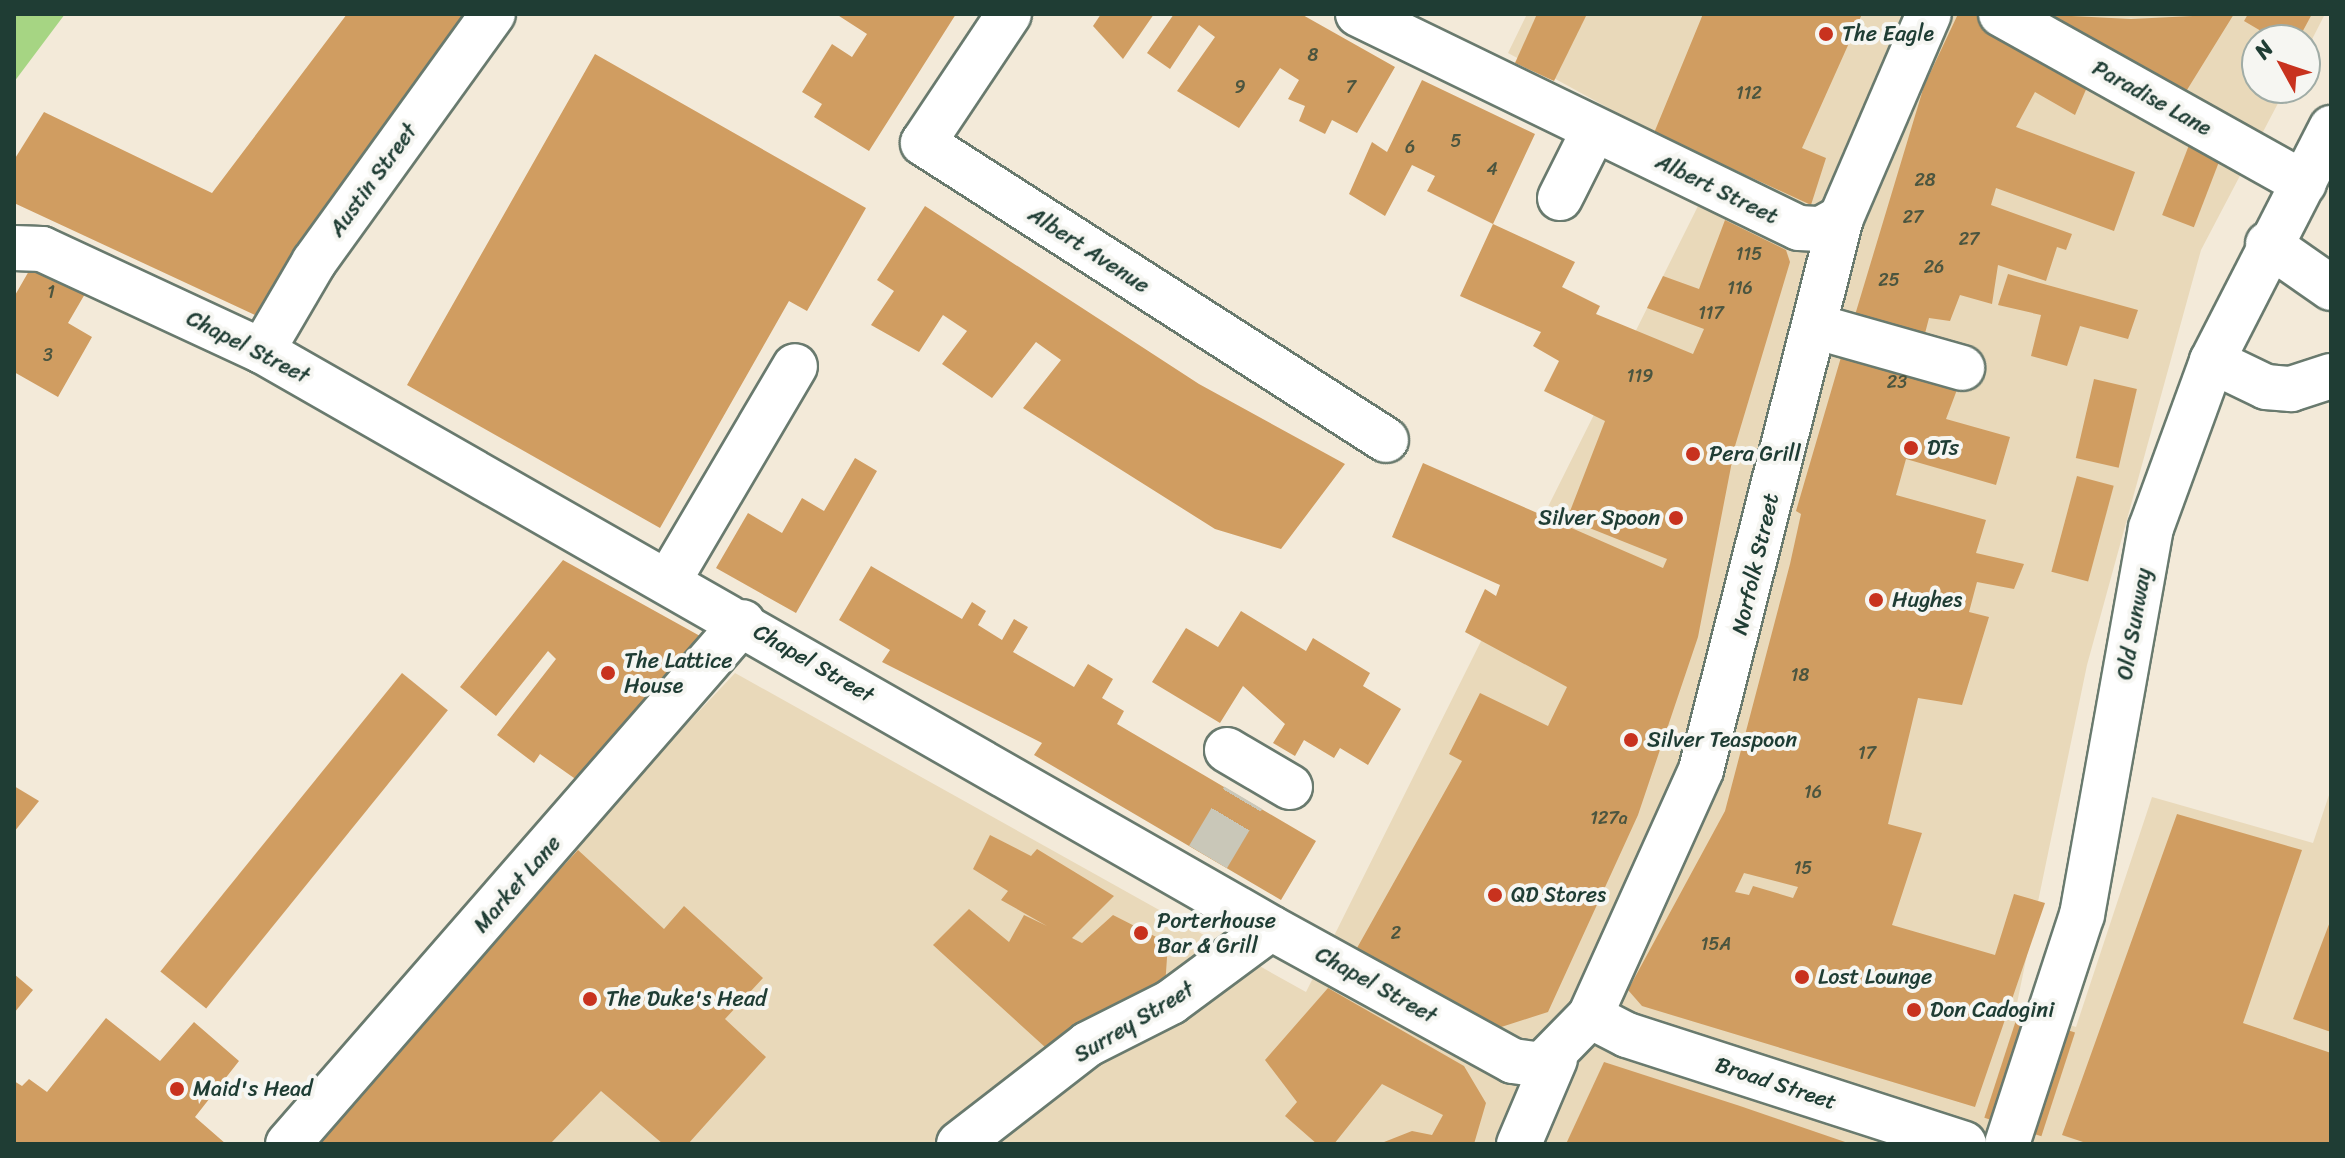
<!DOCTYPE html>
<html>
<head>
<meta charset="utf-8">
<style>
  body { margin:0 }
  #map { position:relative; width:2345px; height:1158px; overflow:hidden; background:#f3ead9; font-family:Sriracha,sans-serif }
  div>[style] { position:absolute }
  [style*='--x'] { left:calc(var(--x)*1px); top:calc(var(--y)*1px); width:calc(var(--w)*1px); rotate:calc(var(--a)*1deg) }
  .built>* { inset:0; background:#e9d9ba }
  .green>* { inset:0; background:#a6d583 }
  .building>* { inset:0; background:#d09d61; transform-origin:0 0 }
  .minor-tunnel>* { height:44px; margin-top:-22px; transform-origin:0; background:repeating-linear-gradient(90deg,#c9c7b8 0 44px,transparent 0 66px) }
  .roads { filter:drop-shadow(2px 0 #697a6e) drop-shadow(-2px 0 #697a6e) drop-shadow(0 2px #697a6e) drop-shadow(0 -2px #697a6e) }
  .minor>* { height:44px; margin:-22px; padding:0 22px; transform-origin:22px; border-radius:22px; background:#fff }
  .dots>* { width:22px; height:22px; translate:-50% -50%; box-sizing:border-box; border:4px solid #f6f6f2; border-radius:50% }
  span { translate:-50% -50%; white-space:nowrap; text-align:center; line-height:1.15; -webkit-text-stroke:8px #f6f6f2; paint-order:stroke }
  .number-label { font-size:18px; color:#4b553f }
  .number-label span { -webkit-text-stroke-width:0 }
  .poi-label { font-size:22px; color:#1f3d34 }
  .left { translate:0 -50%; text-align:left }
  .right { translate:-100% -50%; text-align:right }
  .street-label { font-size:22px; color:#1f3d34 }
  .frame { position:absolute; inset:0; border:16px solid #1f3d34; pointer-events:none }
  .north { position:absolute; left:2241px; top:24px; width:80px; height:80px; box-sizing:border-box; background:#f6f6f2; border:2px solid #a0aca6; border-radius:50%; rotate:310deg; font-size:22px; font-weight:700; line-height:32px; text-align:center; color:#1f3d34 }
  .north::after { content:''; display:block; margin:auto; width:28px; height:36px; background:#c8321e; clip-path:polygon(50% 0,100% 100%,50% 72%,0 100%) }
</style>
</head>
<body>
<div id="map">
  <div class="built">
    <div style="clip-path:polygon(1527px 14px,2325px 14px,2305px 53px,2305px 40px,2257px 40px,2257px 88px,2286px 88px,2201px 250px,2087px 665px,2016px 1008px,2076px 1027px,2152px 797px,2313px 843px,2331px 789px,2331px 1144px,292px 1144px,735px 673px,1306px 992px,1709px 184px,1654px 133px,1508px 53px)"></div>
  </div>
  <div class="green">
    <div style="clip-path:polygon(14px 14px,65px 14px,14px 82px)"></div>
  </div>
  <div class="building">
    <div style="clip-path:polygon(347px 14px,469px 14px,255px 315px,14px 203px,14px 160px,44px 112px,212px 193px)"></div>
    <div style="clip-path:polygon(836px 14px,956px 14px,869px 151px,814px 117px,822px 104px,802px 92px,832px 44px,852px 57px,867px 34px)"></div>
    <div style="clip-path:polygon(1101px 14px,1154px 14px,1123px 59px,1093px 26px)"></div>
    <div style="clip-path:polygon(1174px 14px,1301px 14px,1395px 67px,1357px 133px,1332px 120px,1325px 134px,1299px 121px,1305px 106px,1288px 99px,1299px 80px,1280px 68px,1239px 128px,1177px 91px,1215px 37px,1199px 25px,1170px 69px,1147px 53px)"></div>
    <div style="clip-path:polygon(1537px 14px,1587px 14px,1554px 81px,1515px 63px)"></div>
    <div style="clip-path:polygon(1703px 14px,1862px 14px,1802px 148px,1826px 158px,1811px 205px,1654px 133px)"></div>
    <div style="clip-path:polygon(1958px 14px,1977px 14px,2091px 78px,2075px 115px,2035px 92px,2016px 127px,2135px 172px,2114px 231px,1996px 188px,1991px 205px,2072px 234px,2066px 250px,2057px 247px,2046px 281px,1998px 265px,1992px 304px,1960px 295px,1950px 321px,1929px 318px,1922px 345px,1852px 325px,1924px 86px)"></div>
    <div style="clip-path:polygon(2032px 14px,2131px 19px,2234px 14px,2182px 98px)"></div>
    <div style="clip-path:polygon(2248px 14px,2312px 14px,2298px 40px,2257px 40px,2257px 53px,2250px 49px,2261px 31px,2244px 21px)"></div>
    <div style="clip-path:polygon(595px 54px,866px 208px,807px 311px,789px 301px,660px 528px,407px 385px)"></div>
    <div style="clip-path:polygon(1422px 80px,1535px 134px,1493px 224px,1575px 262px,1562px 287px,1600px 306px,1596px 314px,1693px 354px,1704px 329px,1647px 308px,1663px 276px,1699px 289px,1725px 220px,1786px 250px,1790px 262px,1735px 446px,1698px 637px,1638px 815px,1548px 1012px,1495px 1029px,1357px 948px,1462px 761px,1449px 754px,1480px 693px,1548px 726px,1567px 687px,1465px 632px,1485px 589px,1496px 596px,1500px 585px,1392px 537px,1423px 463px,1663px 568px,1667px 559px,1567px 519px,1605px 421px,1544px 391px,1559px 361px,1533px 346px,1541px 332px,1460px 296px,1493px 224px,1427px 191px,1435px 176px,1412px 165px,1385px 216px,1349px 194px,1372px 142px,1387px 152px)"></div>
    <div style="left:2189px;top:145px;width:34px;height:75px;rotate:21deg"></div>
    <div style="clip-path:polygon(925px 206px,1199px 384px,1345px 464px,1281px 549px,1215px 529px,1023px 408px,1061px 360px,1036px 342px,992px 398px,942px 364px,967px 331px,943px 315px,919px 352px,871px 325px,894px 291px,877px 280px)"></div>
    <div style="clip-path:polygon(37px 257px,89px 287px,68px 323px,92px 337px,58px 397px,14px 372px,14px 297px)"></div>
    <div style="clip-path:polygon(2008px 274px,2138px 310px,2128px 339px,2080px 326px,2067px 366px,2031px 356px,2041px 315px,1998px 305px)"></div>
    <div style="clip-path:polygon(evenodd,1844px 347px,1961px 379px,1946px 419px,2010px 437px,1996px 485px,1906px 459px,1896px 495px,1986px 520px,1976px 553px,2024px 564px,2014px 589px,1977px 582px,1969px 612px,1989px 617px,1962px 705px,1918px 698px,1888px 824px,1922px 833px,1892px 925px,1995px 955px,2014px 894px,2045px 903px,1975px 1107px,1642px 1006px,1628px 990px,1725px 811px,1790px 564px,1801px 514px,1796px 511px,1844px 347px,1744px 873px,1798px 887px,1793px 898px,1753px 886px,1749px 895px,1735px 892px,1744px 873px)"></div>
    <div style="left:2094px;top:379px;width:44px;height:81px;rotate:13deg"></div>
    <div style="clip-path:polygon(855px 458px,877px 471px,796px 613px,716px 568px,748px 513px,782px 533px,802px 498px,824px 511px)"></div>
    <div style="left:2077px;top:476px;width:38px;height:99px;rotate:15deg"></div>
    <div style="clip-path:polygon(563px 560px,700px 636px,584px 785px,540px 754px,534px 763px,497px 735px,556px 659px,548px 651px,496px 716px,460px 687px)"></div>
    <div style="clip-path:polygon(871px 566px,962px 619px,972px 602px,986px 611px,978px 625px,1002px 640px,1014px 619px,1028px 627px,1013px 652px,1074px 687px,1088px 664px,1113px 679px,1102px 698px,1124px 711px,1117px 724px,1316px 841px,1281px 900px,1034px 755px,1042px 743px,882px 662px,890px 650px,839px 620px)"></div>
    <div style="clip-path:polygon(1241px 611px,1306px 651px,1313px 638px,1370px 673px,1363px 686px,1401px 709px,1368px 765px,1340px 748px,1334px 758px,1304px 740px,1295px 756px,1273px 743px,1285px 724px,1243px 686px,1220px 723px,1152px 682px,1186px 628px,1218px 647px)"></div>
    <div style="left:402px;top:673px;width:59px;height:384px;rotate:39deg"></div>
    <div style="clip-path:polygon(14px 786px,39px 801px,14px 832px)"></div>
    <div style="clip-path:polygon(2177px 814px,2302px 850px,2243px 1023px,2331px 1053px,2331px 1144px,2089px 1144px,2062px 1135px)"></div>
    <div style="clip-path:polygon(990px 835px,1031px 856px,1037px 849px,1114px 896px,1072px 938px,1082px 943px,1113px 915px,1168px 943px,1165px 987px,1046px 1048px,933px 945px,969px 909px,1009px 942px,1024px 915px,1047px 926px,1001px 900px,1008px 891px,973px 869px)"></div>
    <div style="clip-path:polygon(578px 850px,664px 929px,684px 906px,763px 978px,725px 1019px,766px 1057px,688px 1144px,663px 1144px,601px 1091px,550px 1144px,306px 1144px)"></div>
    <div style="clip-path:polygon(2331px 919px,2331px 1032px,2293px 1019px)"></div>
    <div style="clip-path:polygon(14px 974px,33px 990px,14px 1013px)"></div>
    <div style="clip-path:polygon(1328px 988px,1464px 1066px,1486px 1103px,1474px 1144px,1379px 1144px,1412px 1131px,1432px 1135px,1443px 1115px,1382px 1084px,1334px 1144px,1317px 1144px,1285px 1116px,1297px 1102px,1265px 1060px)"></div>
    <div style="left:2018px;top:1014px;width:60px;height:109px;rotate:18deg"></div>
    <div style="clip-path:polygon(106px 1018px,160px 1061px,194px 1022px,239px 1061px,195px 1117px,226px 1144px,14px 1144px,14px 1081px,22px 1086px,29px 1079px,47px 1092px)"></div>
    <div style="clip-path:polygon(1604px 1062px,1740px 1106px,1851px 1144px,1566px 1144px)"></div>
  </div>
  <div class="minor-tunnel">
    <div style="--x:1208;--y:857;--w:69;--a:-59.3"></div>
  </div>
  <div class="roads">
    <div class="minor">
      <div style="--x:1009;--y:14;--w:155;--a:123.7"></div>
      <div style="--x:923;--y:143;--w:550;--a:32.68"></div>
      <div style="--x:1358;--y:14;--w:490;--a:25.9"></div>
      <div style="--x:1799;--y:228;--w:22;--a:3"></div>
      <div style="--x:1821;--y:229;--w:23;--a:-29"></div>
      <div style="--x:2001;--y:14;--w:347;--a:29.2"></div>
      <div style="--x:1560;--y:198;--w:76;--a:-63.4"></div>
      <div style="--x:2268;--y:244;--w:77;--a:34.9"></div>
      <div style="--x:14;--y:248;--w:28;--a:2"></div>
      <div style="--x:42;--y:249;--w:242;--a:24.9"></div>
      <div style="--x:262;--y:351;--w:1162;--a:29.76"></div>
      <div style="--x:1271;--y:928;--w:276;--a:28.8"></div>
      <div style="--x:1513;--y:1061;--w:29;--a:8"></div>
      <div style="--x:1542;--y:1065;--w:69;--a:-45.6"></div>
      <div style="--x:1590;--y:1016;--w:270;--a:-65.7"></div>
      <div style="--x:1701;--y:770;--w:569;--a:-75.77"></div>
      <div style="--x:1841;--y:218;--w:222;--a:-66.7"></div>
      <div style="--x:1814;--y:326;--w:154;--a:15.8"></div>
      <div style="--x:262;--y:351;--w:103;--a:-59.7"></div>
      <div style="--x:314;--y:262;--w:306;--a:-54.2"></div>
      <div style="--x:2212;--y:361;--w:60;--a:25.7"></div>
      <div style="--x:2266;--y:387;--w:25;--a:5"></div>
      <div style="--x:2291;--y:389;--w:42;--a:-18"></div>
      <div style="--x:669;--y:580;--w:248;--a:-59.5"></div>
      <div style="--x:1227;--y:750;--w:73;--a:30.4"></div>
      <div style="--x:1590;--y:1016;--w:42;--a:27.2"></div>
      <div style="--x:1627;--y:1035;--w:354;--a:17.9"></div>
      <div style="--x:288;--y:1144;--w:692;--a:-48.92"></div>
      <div style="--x:959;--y:1144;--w:163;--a:-37.8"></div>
      <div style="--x:1088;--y:1044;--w:93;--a:-26.8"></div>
      <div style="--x:1171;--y:1002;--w:124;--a:-36.5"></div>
      <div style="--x:1519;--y:1144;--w:92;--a:-67"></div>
      <div style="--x:2007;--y:1144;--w:241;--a:-71.9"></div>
      <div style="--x:2082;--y:915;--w:393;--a:-79.9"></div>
      <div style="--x:2151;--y:528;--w:178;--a:-69.9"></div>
      <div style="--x:2212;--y:361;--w:262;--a:-62.9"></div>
    </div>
  </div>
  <div class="dots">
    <div style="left:1826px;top:34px;background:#c8321e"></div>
    <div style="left:1911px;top:448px;background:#c8321e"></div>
    <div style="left:1693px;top:454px;background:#c8321e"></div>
    <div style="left:1676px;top:518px;background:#c8321e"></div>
    <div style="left:1876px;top:600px;background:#c8321e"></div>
    <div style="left:608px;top:673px;background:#c8321e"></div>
    <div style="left:1631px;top:740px;background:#c8321e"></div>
    <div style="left:1495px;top:895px;background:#c8321e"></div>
    <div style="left:1141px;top:933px;background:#c8321e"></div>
    <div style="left:1802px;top:977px;background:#c8321e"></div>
    <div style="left:590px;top:999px;background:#c8321e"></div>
    <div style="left:1914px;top:1010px;background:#c8321e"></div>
    <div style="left:177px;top:1089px;background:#c8321e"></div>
  </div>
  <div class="number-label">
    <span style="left:1313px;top:55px">8</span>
    <span style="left:1240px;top:87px">9</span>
    <span style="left:1351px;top:87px">7</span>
    <span style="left:1749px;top:93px">112</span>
    <span style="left:1456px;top:141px">5</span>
    <span style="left:1410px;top:147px">6</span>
    <span style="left:1492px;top:169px">4</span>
    <span style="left:1925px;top:180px">28</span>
    <span style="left:1913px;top:217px">27</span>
    <span style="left:1969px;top:239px">27</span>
    <span style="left:1749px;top:254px">115</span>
    <span style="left:1934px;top:267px">26</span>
    <span style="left:1889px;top:280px">25</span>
    <span style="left:1740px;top:288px">116</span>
    <span style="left:51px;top:292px">1</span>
    <span style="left:1711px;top:313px">117</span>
    <span style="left:48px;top:355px">3</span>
    <span style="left:1640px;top:376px">119</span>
    <span style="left:1897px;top:382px">23</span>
    <span style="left:1800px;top:675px">18</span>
    <span style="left:1867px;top:753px">17</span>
    <span style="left:1813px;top:792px">16</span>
    <span style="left:1609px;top:818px">127a</span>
    <span style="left:1803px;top:868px">15</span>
    <span style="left:1396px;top:933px">2</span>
    <span style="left:1716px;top:944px">15A</span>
  </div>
  <div class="poi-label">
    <span class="left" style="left:1842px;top:34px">The Eagle</span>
    <span class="left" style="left:1927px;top:448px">DTs</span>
    <span class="left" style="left:1709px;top:454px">Pera Grill</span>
    <span class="right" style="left:1660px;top:518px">Silver Spoon</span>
    <span class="left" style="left:1892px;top:600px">Hughes</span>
    <span class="left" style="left:624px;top:673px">The Lattice<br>House</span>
    <span class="left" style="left:1647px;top:740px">Silver Teaspoon</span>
    <span class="left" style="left:1511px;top:895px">QD Stores</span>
    <span class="left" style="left:1157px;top:933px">Porterhouse<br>Bar &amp; Grill</span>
    <span class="left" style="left:1818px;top:977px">Lost Lounge</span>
    <span class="left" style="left:606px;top:999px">The Duke's Head</span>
    <span class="left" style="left:1930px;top:1010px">Don Cadogini</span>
    <span class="left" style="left:193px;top:1089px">Maid's Head</span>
  </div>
  <div class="street-label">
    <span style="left:2152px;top:98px;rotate:29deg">Paradise Lane</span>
    <span style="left:373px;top:180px;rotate:-54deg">Austin Street</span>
    <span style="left:1717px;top:189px;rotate:26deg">Albert Street</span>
    <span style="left:1089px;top:250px;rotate:33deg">Albert Avenue</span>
    <span style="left:248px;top:347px;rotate:27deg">Chapel Street</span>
    <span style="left:1755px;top:564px;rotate:-77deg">Norfolk Street</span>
    <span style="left:2134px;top:624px;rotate:-80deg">Old Sunway</span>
    <span style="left:814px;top:663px;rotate:30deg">Chapel Street</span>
    <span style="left:517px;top:884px;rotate:-49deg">Market Lane</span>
    <span style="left:1376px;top:985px;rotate:29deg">Chapel Street</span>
    <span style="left:1134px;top:1022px;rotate:-31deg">Surrey Street</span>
    <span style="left:1776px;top:1083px;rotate:18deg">Broad Street</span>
  </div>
  <div class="frame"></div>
  <div class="north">N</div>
</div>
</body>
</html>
